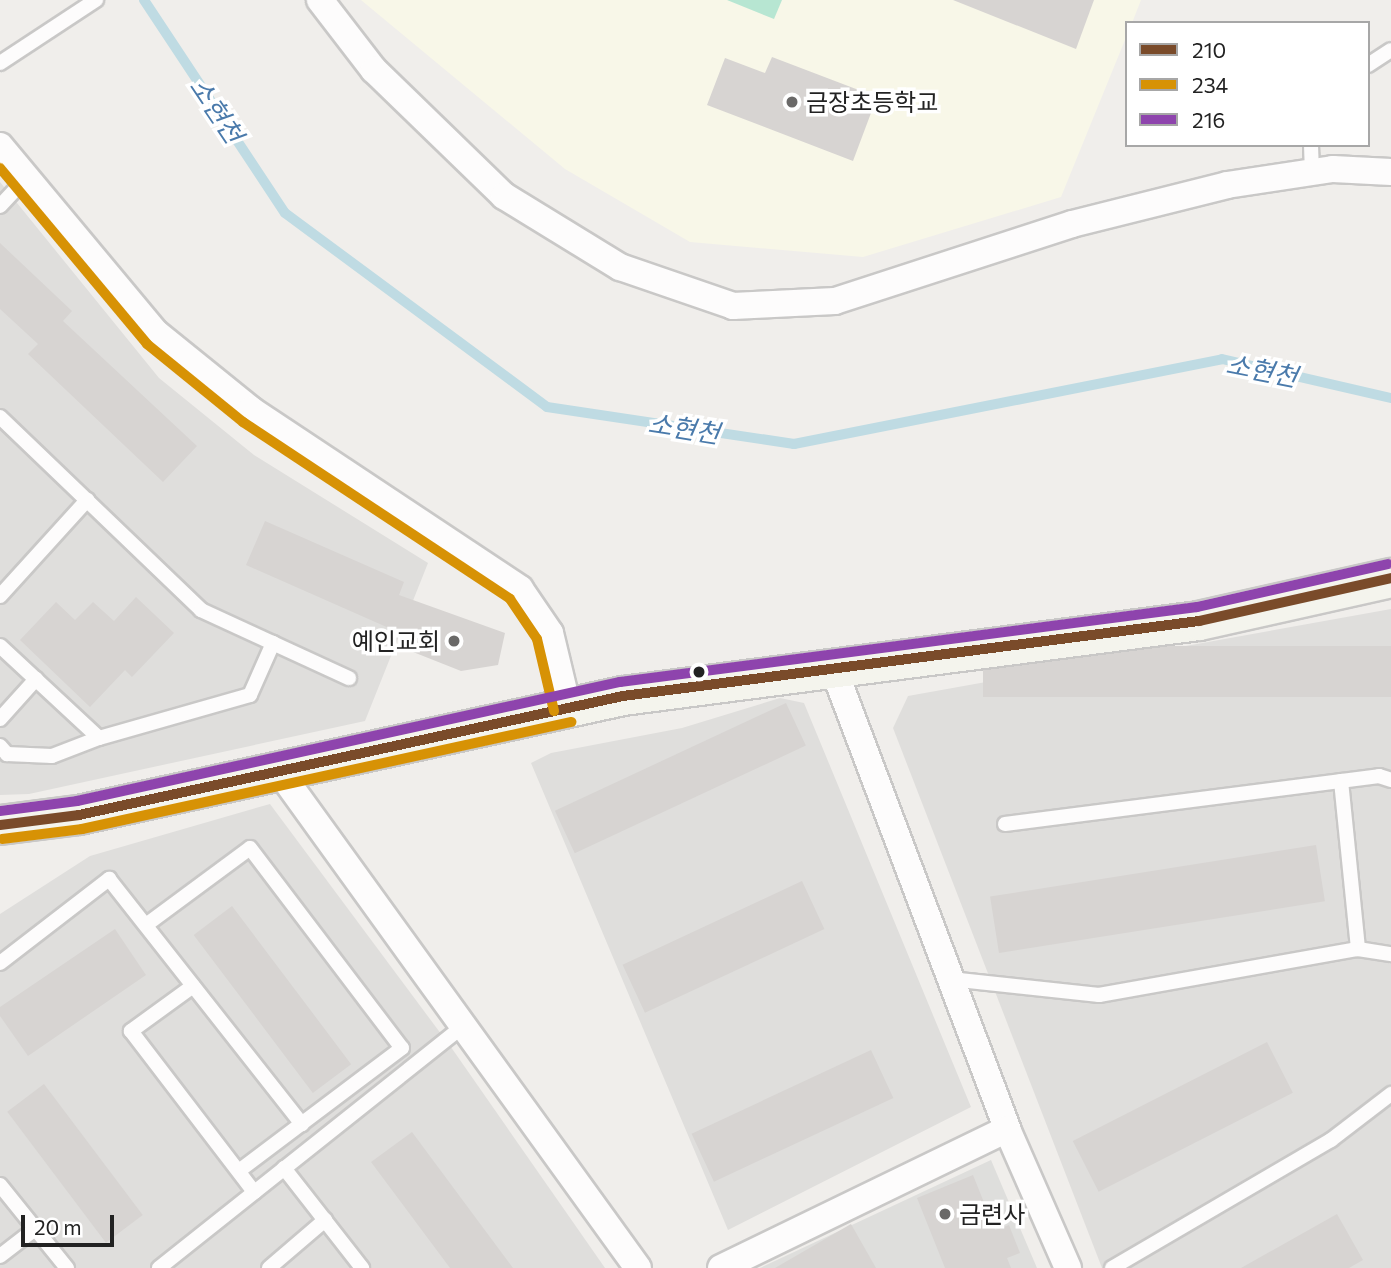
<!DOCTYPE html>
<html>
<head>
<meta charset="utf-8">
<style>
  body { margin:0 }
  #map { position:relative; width:1391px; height:1268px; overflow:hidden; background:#f0eeeb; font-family:Commissioner,"Noto Sans KR",sans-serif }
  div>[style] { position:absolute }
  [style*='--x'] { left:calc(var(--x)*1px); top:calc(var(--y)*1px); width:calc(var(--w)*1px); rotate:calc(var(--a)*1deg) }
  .residential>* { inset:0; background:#dfdedc }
  .education>* { inset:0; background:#f8f7e8 }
  .religious>* { inset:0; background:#dededc }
  .pitch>* { inset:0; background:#b7e6d2 }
  .stream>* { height:10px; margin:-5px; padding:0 5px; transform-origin:5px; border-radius:5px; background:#bfdbe3 }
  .building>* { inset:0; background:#d7d4d2; transform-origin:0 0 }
  .roads { filter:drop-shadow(2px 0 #c9c8c7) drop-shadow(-2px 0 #c9c8c7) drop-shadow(0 2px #c9c8c7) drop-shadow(0 -2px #c9c8c7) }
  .lane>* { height:14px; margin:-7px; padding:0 7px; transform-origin:7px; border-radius:7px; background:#fdfcfc }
  .street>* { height:26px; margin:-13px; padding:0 13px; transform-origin:13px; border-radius:13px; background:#fdfcfc }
  .secondary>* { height:38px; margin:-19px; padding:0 19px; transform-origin:19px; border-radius:19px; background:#f4f4ed }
  .bus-1>* { height:10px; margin:-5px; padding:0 5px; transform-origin:5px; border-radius:5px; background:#7a4b2a }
  .bus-2>* { height:10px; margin:-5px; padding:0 5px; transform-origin:5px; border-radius:5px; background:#d79205 }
  .bus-3>* { height:10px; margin:-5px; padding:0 5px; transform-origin:5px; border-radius:5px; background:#8e44ad }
  .dots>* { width:19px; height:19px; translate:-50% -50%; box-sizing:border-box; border:4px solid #fff; border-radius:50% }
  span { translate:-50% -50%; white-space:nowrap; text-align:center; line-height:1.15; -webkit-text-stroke:7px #fff; paint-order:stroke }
  .poi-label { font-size:24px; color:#222 }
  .left { translate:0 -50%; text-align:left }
  .right { translate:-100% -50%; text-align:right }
  .water-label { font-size:26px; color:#4a7aab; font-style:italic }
  .legend { position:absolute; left:1125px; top:21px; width:245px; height:126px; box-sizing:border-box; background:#fff; border:2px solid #a7a7a7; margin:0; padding:9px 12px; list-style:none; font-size:21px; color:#222 }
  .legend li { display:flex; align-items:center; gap:14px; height:35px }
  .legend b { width:35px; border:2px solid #a7a7a7 }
  .scale { position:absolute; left:21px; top:1215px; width:93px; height:32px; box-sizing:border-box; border:4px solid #222; border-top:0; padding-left:9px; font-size:21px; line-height:24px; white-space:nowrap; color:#222; -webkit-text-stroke:5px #fff; paint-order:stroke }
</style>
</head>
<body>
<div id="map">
  <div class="residential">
    <div style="clip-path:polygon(0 182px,159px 378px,254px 455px,428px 563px,365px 721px,29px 794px,0 795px)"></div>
    <div style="clip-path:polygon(1391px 609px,1391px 1268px,1102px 1268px,893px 728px,908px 696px)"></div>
    <div style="clip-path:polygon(780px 698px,804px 703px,971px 1107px,728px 1230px,531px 763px,551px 753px,682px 728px)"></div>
    <div style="clip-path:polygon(270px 804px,453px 1050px,605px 1268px,0 1268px,0 914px,90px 856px)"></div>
  </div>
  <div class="education">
    <div style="clip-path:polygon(361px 0,1141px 0,1132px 23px,1127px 23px,1127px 35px,1061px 197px,863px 257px,690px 242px,565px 169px)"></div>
  </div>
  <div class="religious">
    <div style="clip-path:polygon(991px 1160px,1037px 1268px,760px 1268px)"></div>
  </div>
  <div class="pitch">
    <div style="clip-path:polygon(727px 0,782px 0,774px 19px)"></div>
  </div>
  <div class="stream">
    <div style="--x:144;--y:0;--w:255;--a:56.5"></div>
    <div style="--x:285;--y:213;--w:326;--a:36.5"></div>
    <div style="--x:547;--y:407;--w:250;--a:8.5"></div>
    <div style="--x:794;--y:444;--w:436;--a:-11.2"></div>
    <div style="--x:1222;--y:359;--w:173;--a:13"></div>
  </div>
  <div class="building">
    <div style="clip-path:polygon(953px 0,1094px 0,1076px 49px)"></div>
    <div style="clip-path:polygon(772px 57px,877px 97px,853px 161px,707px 105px,725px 58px,765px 73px)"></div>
    <div style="clip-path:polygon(0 243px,72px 311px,63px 321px,197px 446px,163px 482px,28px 354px,38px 344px,0 309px)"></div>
    <div style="clip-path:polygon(265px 521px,404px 582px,399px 595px,505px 633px,498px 665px,461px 671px,403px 648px,407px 636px,246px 565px)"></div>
    <div style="clip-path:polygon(136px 597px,174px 633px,132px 677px,125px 670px,90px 707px,20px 640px,56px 602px,75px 620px,93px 602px,114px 621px)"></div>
    <div style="left:1391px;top:646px;width:51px;height:408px;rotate:90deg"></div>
    <div style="left:786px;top:703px;width:47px;height:255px;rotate:65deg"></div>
    <div style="left:1316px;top:845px;width:57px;height:330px;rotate:81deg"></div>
    <div style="left:802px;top:881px;width:53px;height:198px;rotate:65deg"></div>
    <div style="left:232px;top:906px;width:198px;height:48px;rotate:53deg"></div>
    <div style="clip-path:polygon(115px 929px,146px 975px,28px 1056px,0 1016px,0 1007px)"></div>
    <div style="left:1267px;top:1042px;width:57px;height:218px;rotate:63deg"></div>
    <div style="left:871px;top:1050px;width:53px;height:198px;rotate:65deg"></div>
    <div style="left:44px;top:1084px;width:164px;height:46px;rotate:53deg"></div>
    <div style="clip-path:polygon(412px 1132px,513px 1268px,450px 1268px,371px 1162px)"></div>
    <div style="clip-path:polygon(973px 1175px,995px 1230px,1009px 1225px,1020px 1253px,1007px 1258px,1011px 1268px,945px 1268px,917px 1198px)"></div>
    <div style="clip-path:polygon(1337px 1214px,1363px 1260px,1349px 1268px,1241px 1268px)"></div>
    <div style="clip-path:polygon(851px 1224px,876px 1268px,775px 1268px)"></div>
  </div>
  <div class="roads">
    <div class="lane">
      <div style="--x:0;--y:63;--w:115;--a:-33.3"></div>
      <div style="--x:1368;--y:65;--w:27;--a:-33"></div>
      <div style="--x:1311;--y:145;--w:27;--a:88"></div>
      <div style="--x:0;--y:206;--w:37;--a:-47"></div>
      <div style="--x:0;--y:417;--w:279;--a:43.8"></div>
      <div style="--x:201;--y:610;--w:163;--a:24.7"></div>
      <div style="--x:0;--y:596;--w:130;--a:-47.8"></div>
      <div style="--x:0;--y:646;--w:135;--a:42.9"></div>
      <div style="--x:99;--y:738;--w:157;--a:-15.9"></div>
      <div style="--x:250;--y:695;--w:57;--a:-66.1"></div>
      <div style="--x:0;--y:719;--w:54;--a:-48"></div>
      <div style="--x:0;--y:746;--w:11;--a:49"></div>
      <div style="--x:7;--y:754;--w:45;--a:2.5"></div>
      <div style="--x:52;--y:756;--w:50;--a:-21"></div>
      <div style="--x:1341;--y:781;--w:169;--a:84.2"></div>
      <div style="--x:1005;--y:824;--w:377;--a:-7.3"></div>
      <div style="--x:1379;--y:776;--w:13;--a:18"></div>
      <div style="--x:146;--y:925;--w:129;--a:-36.5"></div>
      <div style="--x:250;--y:848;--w:251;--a:52.8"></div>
      <div style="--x:402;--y:1048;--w:204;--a:143"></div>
      <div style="--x:0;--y:963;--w:138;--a:-37.6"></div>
      <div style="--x:109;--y:879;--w:312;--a:51.8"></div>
      <div style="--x:950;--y:979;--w:150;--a:6.1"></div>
      <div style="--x:1099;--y:995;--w:263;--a:-10.1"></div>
      <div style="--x:1358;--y:949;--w:33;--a:9"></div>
      <div style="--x:193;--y:986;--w:77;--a:144"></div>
      <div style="--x:131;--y:1031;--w:203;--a:52.6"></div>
      <div style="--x:284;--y:1168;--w:127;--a:52"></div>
      <div style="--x:0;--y:1185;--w:107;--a:51.1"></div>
      <div style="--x:0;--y:1256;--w:44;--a:-37.6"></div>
      <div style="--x:159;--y:1268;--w:389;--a:-38.5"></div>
      <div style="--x:269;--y:1268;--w:74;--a:-40.6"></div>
      <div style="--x:1112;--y:1268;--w:254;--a:-30.3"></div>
      <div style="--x:1331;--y:1140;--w:76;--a:-37.5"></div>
    </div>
    <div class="street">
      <div style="--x:320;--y:0;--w:88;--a:52.4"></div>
      <div style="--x:374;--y:70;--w:181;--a:44.1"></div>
      <div style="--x:504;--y:196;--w:136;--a:31.5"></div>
      <div style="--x:620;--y:267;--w:120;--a:19"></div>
      <div style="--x:733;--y:306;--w:102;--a:-2.8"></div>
      <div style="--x:835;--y:301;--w:249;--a:-18"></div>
      <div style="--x:1072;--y:224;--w:160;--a:-14.1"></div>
      <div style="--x:1227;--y:185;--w:107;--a:-8.6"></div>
      <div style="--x:1333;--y:169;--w:58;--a:3"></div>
      <div style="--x:0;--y:146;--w:244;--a:50.2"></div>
      <div style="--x:156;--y:333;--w:122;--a:39"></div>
      <div style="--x:251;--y:410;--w:323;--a:33.6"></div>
      <div style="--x:520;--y:589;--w:53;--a:55.7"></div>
      <div style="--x:550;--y:633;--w:77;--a:76.5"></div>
      <div style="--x:834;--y:670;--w:491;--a:69.3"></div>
      <div style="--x:1007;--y:1129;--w:152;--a:66.3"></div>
      <div style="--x:279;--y:771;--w:613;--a:54.16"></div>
      <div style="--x:721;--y:1268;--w:318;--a:-25.9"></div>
    </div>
    <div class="secondary">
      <div style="--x:0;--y:825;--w:80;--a:-7.2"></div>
      <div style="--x:79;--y:815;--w:557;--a:-12.34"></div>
      <div style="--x:623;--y:696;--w:581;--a:-7.42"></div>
      <div style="--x:1199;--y:621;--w:197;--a:-12.6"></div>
    </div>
  </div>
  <div class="bus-1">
    <div style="--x:0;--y:825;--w:80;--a:-7.2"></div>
    <div style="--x:79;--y:815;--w:557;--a:-12.34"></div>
    <div style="--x:623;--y:696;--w:581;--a:-7.42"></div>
    <div style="--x:1199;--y:621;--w:197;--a:-12.6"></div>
  </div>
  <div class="bus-2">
    <div style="--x:0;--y:168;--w:229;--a:50.1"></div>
    <div style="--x:147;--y:344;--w:124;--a:39.1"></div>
    <div style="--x:243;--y:422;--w:320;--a:33.5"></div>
    <div style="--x:510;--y:599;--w:48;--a:56"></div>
    <div style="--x:537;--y:639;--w:74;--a:76.7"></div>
    <div style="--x:2;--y:839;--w:81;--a:-7.1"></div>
    <div style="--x:82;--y:829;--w:501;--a:-12.34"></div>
  </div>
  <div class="bus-3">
    <div style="--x:0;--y:811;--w:78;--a:-7.4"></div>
    <div style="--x:77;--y:801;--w:556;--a:-12.36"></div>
    <div style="--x:620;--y:682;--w:582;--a:-7.41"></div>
    <div style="--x:1197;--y:607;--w:196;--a:-12.7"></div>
  </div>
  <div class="dots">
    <div style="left:792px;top:102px;background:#6a6968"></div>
    <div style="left:454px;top:641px;background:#6a6968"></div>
    <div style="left:699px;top:672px;background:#222"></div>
    <div style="left:945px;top:1214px;background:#6a6968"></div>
  </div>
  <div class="poi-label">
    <span class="left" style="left:806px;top:102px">금장초등학교</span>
    <span class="right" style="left:440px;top:641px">예인교회</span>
    <span class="left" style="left:959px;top:1214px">금련사</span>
  </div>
  <div class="water-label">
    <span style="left:217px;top:110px;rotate:56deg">소현천</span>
    <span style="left:1262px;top:370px;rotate:11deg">소현천</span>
    <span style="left:684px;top:428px;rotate:9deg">소현천</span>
  </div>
  <ul class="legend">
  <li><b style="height:9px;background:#7a4b2a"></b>210</li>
  <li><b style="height:9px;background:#d79205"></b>234</li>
  <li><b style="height:9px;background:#8e44ad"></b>216</li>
  </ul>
  <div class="scale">20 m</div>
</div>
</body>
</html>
